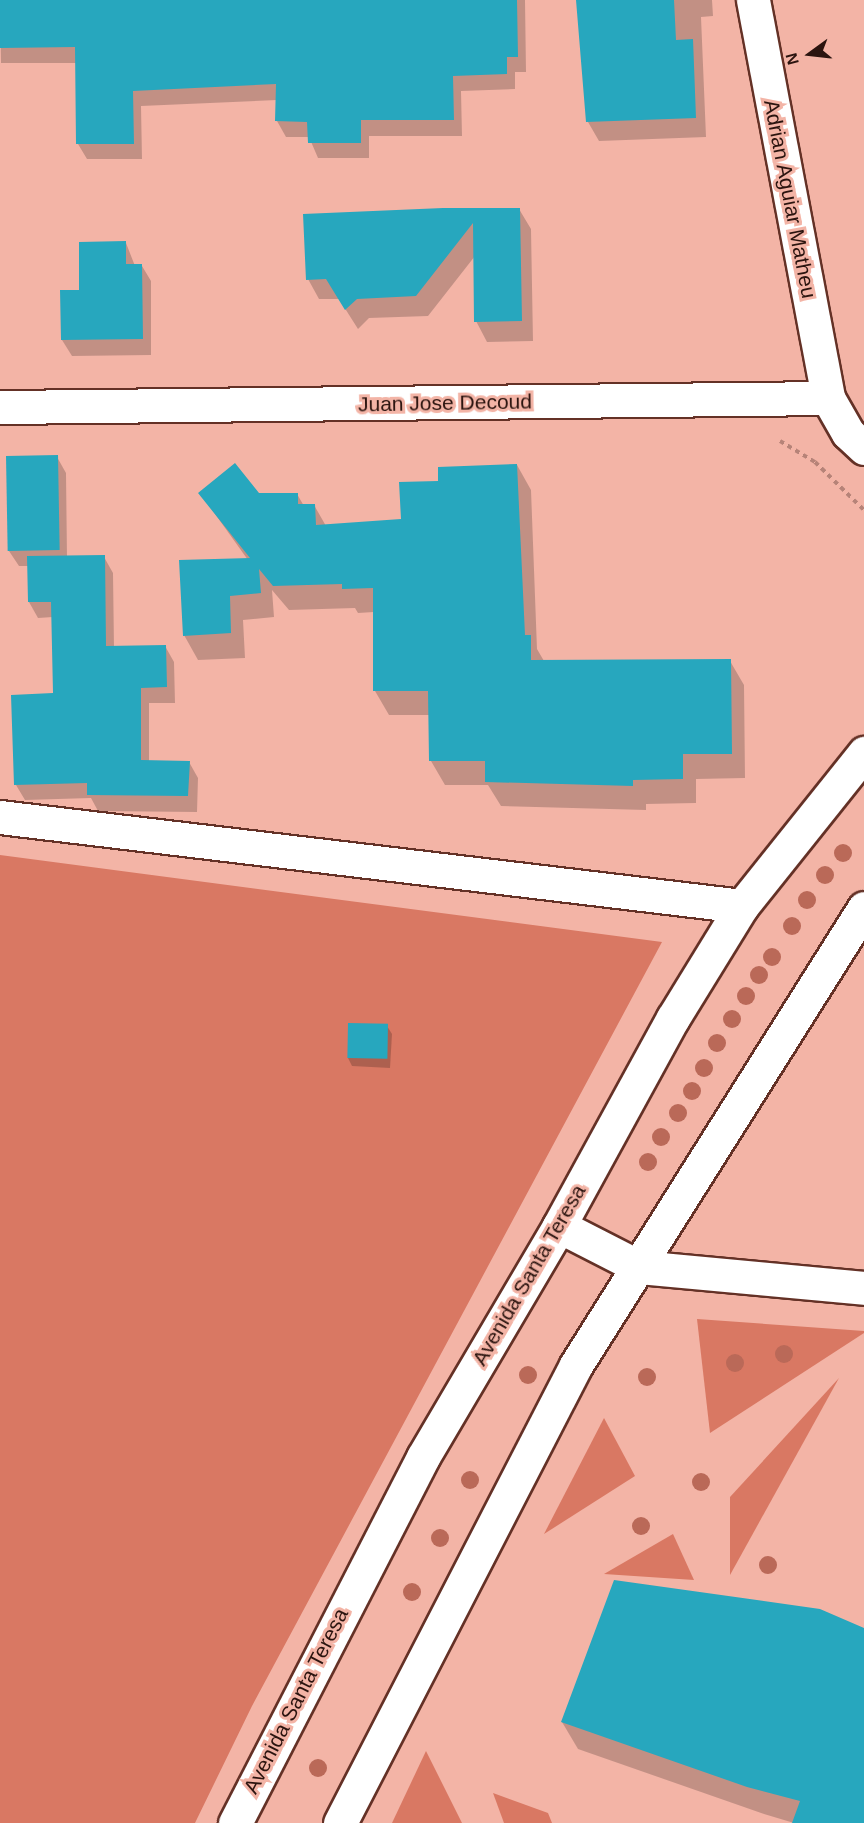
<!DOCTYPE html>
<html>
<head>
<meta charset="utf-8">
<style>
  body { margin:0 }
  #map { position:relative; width:864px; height:1823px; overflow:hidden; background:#f3b4a6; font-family:Arial,sans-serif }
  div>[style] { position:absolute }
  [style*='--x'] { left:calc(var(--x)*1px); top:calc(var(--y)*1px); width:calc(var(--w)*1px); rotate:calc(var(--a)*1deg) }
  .green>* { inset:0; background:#d97863 }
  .shadow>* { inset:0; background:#0003 }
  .building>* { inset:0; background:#27a7be; transform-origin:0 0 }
  .path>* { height:4px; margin-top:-2px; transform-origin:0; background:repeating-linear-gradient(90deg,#b68378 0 4.5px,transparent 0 9px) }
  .roads { filter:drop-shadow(2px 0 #643126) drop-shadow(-2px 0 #643126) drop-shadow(0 2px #643126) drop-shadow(0 -2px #643126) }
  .street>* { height:33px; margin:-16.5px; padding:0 16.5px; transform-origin:16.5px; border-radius:16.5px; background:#fff }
  .primary>* { height:33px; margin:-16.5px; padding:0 16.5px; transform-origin:16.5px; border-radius:16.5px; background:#fff }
  .trees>* { width:18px; height:18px; margin:-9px; border-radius:50%; background:#ba6958 }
  span { translate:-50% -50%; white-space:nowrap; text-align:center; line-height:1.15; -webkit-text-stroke:6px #f3b4a6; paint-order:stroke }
  .street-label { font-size:21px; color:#2b140f }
  .north { position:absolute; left:780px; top:24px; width:60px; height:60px; -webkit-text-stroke:4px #f3b4a6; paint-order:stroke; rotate:255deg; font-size:16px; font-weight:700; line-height:24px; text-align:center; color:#2b140f }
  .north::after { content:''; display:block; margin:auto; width:21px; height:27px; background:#2b140f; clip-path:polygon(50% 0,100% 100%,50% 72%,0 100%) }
</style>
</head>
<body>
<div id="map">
  <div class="green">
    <div style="clip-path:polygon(0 855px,662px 942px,252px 1706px,195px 1823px,0 1823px)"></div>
    <div style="clip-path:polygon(697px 1319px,864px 1331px,864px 1333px,710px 1433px)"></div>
    <div style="clip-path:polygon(839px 1378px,740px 1557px,730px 1575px,730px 1497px)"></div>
    <div style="clip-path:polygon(604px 1418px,635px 1476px,544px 1534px)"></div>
    <div style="clip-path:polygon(673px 1534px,694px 1580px,604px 1574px)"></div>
    <div style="clip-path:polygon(426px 1751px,462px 1823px,392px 1823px)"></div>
    <div style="clip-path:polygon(493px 1793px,548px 1813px,552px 1823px,504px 1823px)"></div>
  </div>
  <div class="shadow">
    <div style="clip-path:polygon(0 0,525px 0,526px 72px,515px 72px,515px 89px,461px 91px,462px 136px,369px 136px,369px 158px,318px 158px,309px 137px,286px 137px,277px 121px,277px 100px,141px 106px,142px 159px,87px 159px,78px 144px,76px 63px,1px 63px)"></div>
    <div style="clip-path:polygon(578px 0,712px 0,713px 16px,701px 17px,706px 137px,599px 141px,588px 122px)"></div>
    <div style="clip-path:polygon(519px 209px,531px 229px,533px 341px,487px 342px,476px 321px,475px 256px,428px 316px,369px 318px,358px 329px,339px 299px,319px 299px,308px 279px,305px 216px)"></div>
    <div style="clip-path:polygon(126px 243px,135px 266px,142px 266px,151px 281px,151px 355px,72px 356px,62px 340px,62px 292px,81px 291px)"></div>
    <div style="clip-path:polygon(57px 457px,66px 473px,67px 557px,104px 557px,113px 573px,114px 648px,165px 646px,174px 662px,175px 703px,149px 703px,149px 762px,189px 762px,198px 778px,197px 812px,98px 811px,91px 798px,25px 800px,16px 785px,55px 695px,53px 617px,38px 618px,29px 602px,28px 566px,19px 566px,9px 551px)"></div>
    <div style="clip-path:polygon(517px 465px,531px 490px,537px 649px,544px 661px,730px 661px,744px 685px,745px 778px,696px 779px,696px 803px,646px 804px,646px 810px,501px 806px,488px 785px,445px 785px,431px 761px,430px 715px,389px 715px,375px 691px,374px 612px,358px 613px,355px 608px,289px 610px,272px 590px,274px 617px,243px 620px,245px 658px,198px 660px,184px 635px,248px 560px,200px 493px,297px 494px,304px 506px,314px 505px,326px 526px,402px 521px,439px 482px)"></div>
    <div style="clip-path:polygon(387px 1026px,392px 1034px,390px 1068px,352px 1066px,348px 1058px)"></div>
    <div style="clip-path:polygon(864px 1629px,864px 1823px,794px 1823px,764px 1814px,578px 1749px,562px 1722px)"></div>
  </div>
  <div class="building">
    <div style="clip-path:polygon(0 0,517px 0,518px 57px,507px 57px,507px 74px,453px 76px,454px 120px,361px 120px,361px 143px,308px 143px,307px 122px,275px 121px,276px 84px,133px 91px,134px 144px,76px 144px,75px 47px,0 48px)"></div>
    <div style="clip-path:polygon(576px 0,674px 0,676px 40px,693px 39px,696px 118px,586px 122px)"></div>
    <div style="clip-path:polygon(443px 208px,520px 208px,522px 321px,474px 322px,473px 223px,416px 296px,357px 299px,345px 310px,326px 279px,306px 280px,303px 214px)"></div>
    <div style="clip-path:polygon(126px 241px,126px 264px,142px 264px,143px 339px,61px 340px,60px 290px,79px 290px,79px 242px)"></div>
    <div style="left:58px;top:455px;width:95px;height:52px;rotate:89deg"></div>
    <div style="clip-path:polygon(235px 463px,259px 493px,298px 493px,298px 504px,315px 504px,316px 525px,401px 519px,399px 482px,438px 481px,438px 467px,517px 464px,525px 635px,531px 635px,531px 660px,731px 659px,732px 754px,683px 754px,683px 779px,633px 780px,633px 786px,485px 782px,485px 761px,429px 761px,428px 691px,373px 691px,373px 588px,342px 589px,342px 584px,273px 586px,259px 569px,261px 593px,230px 596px,231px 633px,183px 636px,179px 560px,250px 558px,198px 493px)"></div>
    <div style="clip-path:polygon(105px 555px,106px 646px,166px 645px,167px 687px,141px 688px,141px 760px,190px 761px,188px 796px,87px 795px,87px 783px,14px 785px,11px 695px,53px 693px,51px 602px,28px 602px,27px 556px)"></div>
    <div style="left:348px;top:1023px;width:40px;height:35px;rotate:1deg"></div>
    <div style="clip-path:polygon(614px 1580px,820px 1609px,864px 1628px,864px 1823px,792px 1823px,800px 1801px,747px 1787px,561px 1722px)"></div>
  </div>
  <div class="path">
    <div style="--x:780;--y:441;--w:41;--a:31"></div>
    <div style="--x:815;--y:462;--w:69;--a:44.4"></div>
  </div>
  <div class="roads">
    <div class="street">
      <div style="--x:753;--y:0;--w:405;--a:79.3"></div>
      <div style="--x:0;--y:407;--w:828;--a:-0.62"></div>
      <div style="--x:828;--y:398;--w:40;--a:60.3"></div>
      <div style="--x:848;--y:433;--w:22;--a:43"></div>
      <div style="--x:0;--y:817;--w:747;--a:6.84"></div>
      <div style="--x:559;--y:1226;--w:90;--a:27.1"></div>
      <div style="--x:639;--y:1267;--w:226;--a:5.3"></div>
    </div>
    <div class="primary">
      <div style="--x:235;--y:1823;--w:411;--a:-62.8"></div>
      <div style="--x:423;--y:1457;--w:268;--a:-59.5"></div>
      <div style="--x:559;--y:1226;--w:237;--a:-61.3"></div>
      <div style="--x:673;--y:1018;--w:132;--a:-58.4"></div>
      <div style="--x:742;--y:906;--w:196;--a:-51.4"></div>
      <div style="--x:340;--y:1823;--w:515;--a:-62.74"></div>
      <div style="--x:576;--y:1365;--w:540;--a:-57.78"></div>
    </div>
  </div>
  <div class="trees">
    <div style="left:843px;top:853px"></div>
    <div style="left:825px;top:875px"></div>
    <div style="left:807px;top:900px"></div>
    <div style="left:792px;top:926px"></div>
    <div style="left:772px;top:957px"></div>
    <div style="left:759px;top:975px"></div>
    <div style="left:746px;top:996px"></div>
    <div style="left:732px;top:1019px"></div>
    <div style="left:717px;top:1043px"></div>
    <div style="left:704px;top:1068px"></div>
    <div style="left:692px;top:1091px"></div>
    <div style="left:678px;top:1113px"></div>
    <div style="left:661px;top:1137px"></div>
    <div style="left:648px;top:1162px"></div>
    <div style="left:784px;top:1354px"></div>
    <div style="left:735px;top:1363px"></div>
    <div style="left:528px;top:1375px"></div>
    <div style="left:647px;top:1377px"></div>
    <div style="left:470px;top:1480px"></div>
    <div style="left:701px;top:1482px"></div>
    <div style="left:641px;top:1526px"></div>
    <div style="left:440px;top:1538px"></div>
    <div style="left:768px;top:1565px"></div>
    <div style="left:412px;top:1592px"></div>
    <div style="left:318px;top:1768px"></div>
  </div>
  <div class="street-label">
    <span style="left:790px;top:199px;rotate:79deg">Adrian Aguiar Matheu</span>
    <span style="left:445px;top:403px;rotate:-1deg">Juan Jose Decoud</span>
    <span style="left:529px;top:1275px;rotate:-60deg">Avenida Santa Teresa</span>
    <span style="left:296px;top:1701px;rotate:-63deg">Avenida Santa Teresa</span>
  </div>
  <div class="north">N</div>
</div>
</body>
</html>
